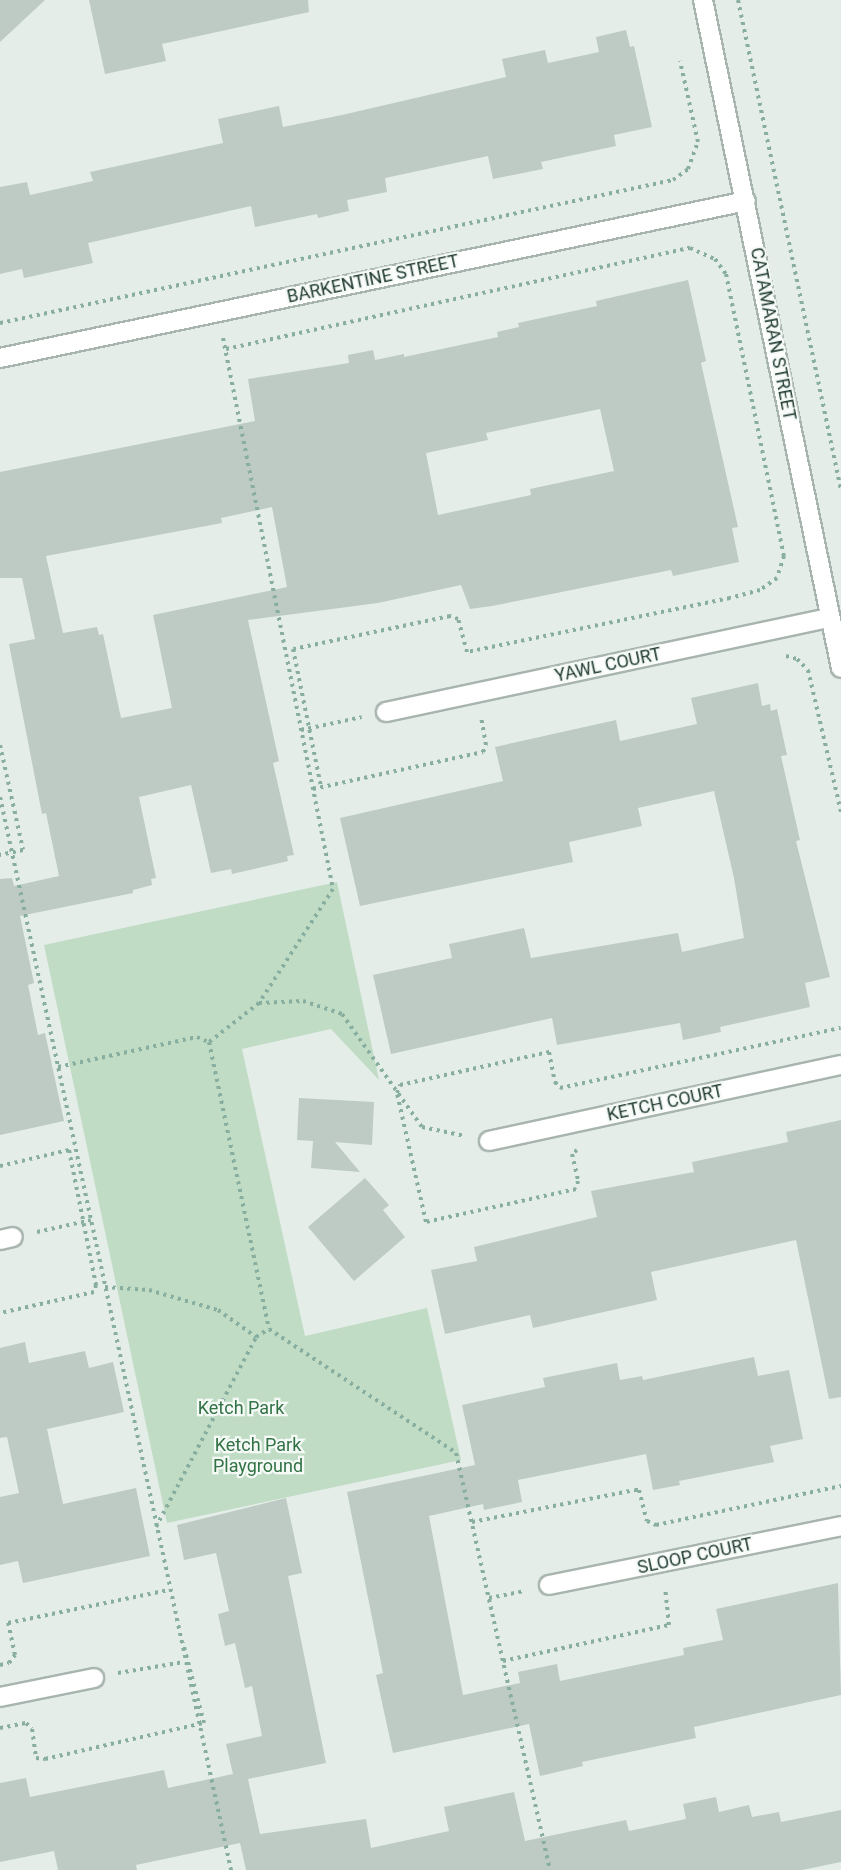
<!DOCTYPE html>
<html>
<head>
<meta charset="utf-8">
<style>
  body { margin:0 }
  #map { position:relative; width:841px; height:1870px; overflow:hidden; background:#e5ede9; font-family:Roboto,sans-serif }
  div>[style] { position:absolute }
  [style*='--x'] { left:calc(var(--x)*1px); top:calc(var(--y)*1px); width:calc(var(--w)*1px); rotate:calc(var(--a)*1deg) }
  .green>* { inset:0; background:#c0dcc5 }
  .building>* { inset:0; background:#bdcbc4 }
  .path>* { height:4px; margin-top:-2px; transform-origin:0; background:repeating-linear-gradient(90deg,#88ae9f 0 3px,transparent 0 7.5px) }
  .roads { filter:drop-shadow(2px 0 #a8b5af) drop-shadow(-2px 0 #a8b5af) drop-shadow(0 2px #a8b5af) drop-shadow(0 -2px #a8b5af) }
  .minor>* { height:18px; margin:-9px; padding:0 9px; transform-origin:9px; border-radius:9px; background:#fff }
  span { translate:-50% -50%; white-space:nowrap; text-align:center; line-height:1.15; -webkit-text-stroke:4.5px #f5faf7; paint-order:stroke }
  .street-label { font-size:18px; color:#253e35 }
  .park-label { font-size:18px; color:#327245 }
</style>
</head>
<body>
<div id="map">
  <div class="green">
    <div style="clip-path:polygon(337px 882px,379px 1080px,331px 1029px,242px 1049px,305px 1336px,427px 1308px,461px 1460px,167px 1523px,44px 945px)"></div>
  </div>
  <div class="building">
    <div style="clip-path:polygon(0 0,45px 0,0 42px)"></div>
    <div style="clip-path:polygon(89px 0,308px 0,309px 12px,162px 44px,166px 61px,105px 74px)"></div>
    <div style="clip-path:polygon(626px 30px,630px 47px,634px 46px,652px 127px,614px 135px,616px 146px,541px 162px,543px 169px,493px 179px,488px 156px,385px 178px,387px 192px,347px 200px,349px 211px,318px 218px,317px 214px,255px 227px,251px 206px,88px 243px,93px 263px,24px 278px,22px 269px,0 274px,0 187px,27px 182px,30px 195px,93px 181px,90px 172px,223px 143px,218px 119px,279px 106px,283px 127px,342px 115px,506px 77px,502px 59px,545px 50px,548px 63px,599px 52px,596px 37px)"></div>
    <div style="clip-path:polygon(evenodd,688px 280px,706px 361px,701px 363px,738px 527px,732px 528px,739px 562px,673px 576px,671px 570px,492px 606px,470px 609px,461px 585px,378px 603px,248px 620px,279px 761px,273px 763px,294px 855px,287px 856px,288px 861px,232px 874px,231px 869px,211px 873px,191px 785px,139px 797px,156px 878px,151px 879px,152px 885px,133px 890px,133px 893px,20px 916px,34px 983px,28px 985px,38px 1035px,45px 1033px,64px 1121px,0 1135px,0 879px,12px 878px,14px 886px,59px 876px,46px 813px,42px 814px,9px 644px,35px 639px,22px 578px,0 578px,0 472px,255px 421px,248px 379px,349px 363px,348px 355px,373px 350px,375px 360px,404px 354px,404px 357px,498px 337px,497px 332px,519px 327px,518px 323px,597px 306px,596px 301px,688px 280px,600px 409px,614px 471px,530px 489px,531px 495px,438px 515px,426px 453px,488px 440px,486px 433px,600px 409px,688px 280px,272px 507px,287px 587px,153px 615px,172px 708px,121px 718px,103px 634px,99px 635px,97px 627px,63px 633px,46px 556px,222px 523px,221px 518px,272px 507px)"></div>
    <div style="clip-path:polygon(758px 683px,762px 706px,770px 704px,771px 711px,777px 709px,787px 755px,781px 756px,800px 840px,796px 841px,830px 977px,805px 983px,810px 1007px,720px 1027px,721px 1032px,683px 1040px,680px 1023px,557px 1045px,552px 1018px,391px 1054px,373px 975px,452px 958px,449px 944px,524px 928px,531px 958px,678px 933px,682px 952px,744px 938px,734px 878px,714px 791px,638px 808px,642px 826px,569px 842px,573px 862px,360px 906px,340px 818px,503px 781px,495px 747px,616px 720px,620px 741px,697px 724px,691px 698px)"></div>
    <div style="clip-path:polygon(299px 1098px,374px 1102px,372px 1145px,335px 1142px,360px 1172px,311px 1168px,313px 1141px,297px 1140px)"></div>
    <div style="clip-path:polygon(841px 1120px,841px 1397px,829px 1399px,796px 1240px,651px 1272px,657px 1300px,533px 1328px,530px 1315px,445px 1334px,431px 1270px,477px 1261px,474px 1247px,597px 1217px,591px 1191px,694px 1172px,692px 1162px,788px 1142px,786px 1132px)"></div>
    <div style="clip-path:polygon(365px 1178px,389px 1205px,383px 1210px,405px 1237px,354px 1281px,308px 1227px)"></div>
    <div style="clip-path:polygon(25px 1342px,29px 1363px,85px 1351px,89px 1368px,113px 1362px,124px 1412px,47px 1429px,63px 1504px,136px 1488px,150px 1556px,23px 1583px,18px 1561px,0 1565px,0 1497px,19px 1493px,7px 1437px,0 1438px,0 1348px)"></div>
    <div style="clip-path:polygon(754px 1357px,758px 1376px,789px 1370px,803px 1439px,770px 1446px,774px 1462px,679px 1481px,680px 1485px,653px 1490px,646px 1454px,518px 1480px,522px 1502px,484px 1510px,483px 1504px,429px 1516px,463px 1695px,520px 1683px,518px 1672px,557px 1664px,560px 1681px,684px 1655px,683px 1648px,723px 1640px,716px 1609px,838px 1583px,841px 1695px,694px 1727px,696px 1738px,582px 1762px,583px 1766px,540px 1776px,529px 1724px,393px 1753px,376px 1675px,383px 1673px,347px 1492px,475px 1465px,462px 1405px,545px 1387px,543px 1378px,617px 1363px,620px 1380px,642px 1376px,643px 1380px)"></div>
    <div style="clip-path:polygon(286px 1498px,302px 1573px,288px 1576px,326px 1763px,248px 1779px,260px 1834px,366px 1819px,371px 1848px,449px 1831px,444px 1807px,514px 1792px,525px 1841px,626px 1820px,629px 1831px,686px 1819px,683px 1804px,716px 1797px,719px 1812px,749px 1805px,752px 1817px,779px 1812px,781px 1822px,841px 1810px,841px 1862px,802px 1870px,246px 1870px,240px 1843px,136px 1865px,137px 1870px,58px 1870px,54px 1851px,0 1862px,0 1783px,26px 1778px,30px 1797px,164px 1770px,168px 1788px,233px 1774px,226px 1744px,262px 1736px,252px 1686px,245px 1688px,235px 1643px,225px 1646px,218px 1614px,229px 1611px,216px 1553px,184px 1560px,177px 1525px)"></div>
  </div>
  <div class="path">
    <div style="--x:738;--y:0;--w:501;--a:78.13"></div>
    <div style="--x:0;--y:323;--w:688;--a:-12"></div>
    <div style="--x:673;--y:180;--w:19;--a:-36"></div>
    <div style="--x:688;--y:169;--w:29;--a:-70"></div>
    <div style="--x:698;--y:142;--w:83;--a:-102.5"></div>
    <div style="--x:223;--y:338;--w:562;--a:78.71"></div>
    <div style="--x:333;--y:889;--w:136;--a:123"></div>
    <div style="--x:259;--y:1003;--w:63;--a:142"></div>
    <div style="--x:209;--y:1042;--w:293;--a:78.2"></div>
    <div style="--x:269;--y:1329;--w:224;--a:33.5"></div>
    <div style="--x:456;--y:1453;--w:427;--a:77.3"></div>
    <div style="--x:226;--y:349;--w:475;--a:-12.3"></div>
    <div style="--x:690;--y:248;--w:27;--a:24"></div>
    <div style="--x:715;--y:259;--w:19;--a:54"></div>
    <div style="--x:726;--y:274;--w:288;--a:78.4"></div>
    <div style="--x:784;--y:556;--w:23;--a:108"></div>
    <div style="--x:777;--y:578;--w:21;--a:145"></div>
    <div style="--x:760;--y:590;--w:31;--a:165"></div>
    <div style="--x:730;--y:598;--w:268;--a:168.4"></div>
    <div style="--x:467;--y:652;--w:34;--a:-105"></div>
    <div style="--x:458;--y:619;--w:9;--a:-159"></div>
    <div style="--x:450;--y:616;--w:160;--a:168.1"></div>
    <div style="--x:293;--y:649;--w:141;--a:78.5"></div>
    <div style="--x:786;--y:656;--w:11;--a:15"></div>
    <div style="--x:797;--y:659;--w:16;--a:45"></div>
    <div style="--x:808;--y:670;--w:146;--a:76.9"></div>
    <div style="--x:301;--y:730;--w:62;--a:-12"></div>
    <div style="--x:0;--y:745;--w:107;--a:77.6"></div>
    <div style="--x:23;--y:850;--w:24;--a:168"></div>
    <div style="--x:313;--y:789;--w:174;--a:-12.3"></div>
    <div style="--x:483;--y:752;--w:8;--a:-67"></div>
    <div style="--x:486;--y:745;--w:28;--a:-100"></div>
    <div style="--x:0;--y:797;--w:1098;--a:77.85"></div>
    <div style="--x:259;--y:1003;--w:44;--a:-2.6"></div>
    <div style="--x:303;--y:1001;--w:41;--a:18.4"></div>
    <div style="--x:342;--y:1014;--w:138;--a:54.7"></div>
    <div style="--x:422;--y:1127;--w:44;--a:11.8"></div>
    <div style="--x:58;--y:1067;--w:142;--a:-12.2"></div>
    <div style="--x:197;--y:1037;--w:13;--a:23"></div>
    <div style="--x:577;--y:1150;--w:6;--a:141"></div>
    <div style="--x:572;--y:1154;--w:28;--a:77"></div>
    <div style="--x:578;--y:1181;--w:8;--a:104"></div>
    <div style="--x:576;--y:1189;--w:154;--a:167.6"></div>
    <div style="--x:426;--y:1222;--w:132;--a:-102.7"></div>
    <div style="--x:397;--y:1093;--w:9;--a:-69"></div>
    <div style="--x:400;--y:1085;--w:153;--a:-12.5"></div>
    <div style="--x:549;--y:1052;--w:31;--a:79"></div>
    <div style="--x:555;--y:1082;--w:8;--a:50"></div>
    <div style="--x:560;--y:1088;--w:287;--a:-12.1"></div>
    <div style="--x:0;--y:1166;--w:71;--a:-13.1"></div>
    <div style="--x:69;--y:1150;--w:138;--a:78.7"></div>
    <div style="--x:96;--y:1285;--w:7;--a:106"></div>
    <div style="--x:94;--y:1292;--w:96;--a:167.4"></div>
    <div style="--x:37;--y:1232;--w:55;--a:-12.5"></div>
    <div style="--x:105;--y:1287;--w:44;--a:3.9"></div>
    <div style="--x:149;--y:1290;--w:72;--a:16.2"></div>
    <div style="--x:218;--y:1310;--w:47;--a:35.4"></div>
    <div style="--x:256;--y:1337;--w:15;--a:-32"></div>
    <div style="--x:472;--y:1522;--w:166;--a:-11.1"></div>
    <div style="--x:635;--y:1490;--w:4;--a:0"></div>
    <div style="--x:639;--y:1490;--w:32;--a:76"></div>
    <div style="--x:647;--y:1521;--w:10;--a:24"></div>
    <div style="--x:656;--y:1525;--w:189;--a:-11.9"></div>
    <div style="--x:156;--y:1527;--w:215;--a:-62.2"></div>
    <div style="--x:489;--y:1598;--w:36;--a:-11"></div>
    <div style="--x:503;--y:1661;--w:170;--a:-12.2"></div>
    <div style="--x:669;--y:1625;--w:37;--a:-96"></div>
    <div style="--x:0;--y:1665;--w:9;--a:-13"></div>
    <div style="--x:9;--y:1663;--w:10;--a:-53"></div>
    <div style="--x:15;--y:1655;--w:33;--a:-102"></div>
    <div style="--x:8;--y:1623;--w:164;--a:-11.6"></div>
    <div style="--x:118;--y:1673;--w:67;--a:-9.5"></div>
    <div style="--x:0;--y:1728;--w:26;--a:-11"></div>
    <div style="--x:26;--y:1723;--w:8;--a:45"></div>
    <div style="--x:32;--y:1729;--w:29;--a:82"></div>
    <div style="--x:36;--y:1758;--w:9;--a:6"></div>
    <div style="--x:45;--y:1759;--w:163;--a:-12.8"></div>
    <div style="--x:204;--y:1723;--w:83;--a:-104.7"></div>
  </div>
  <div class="roads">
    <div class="minor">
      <div style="--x:703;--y:0;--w:682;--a:78.33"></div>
      <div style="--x:0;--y:358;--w:762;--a:-11.88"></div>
      <div style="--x:386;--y:712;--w:454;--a:-12"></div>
      <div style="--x:489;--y:1141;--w:360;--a:-12.2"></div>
      <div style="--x:0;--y:1240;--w:13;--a:-13"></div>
      <div style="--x:549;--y:1585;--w:298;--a:-11.4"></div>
      <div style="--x:0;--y:1697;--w:96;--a:-11.4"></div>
    </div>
  </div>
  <div class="street-label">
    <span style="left:373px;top:279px;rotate:-12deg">BARKENTINE STREET</span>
    <span style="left:773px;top:334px;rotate:79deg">CATAMARAN STREET</span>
    <span style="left:608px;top:665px;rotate:-12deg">YAWL COURT</span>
    <span style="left:665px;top:1103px;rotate:-12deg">KETCH COURT</span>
    <span style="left:695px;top:1556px;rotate:-12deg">SLOOP COURT</span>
  </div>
  <div class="park-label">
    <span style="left:241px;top:1408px">Ketch Park</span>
    <span style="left:258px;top:1456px">Ketch Park<br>Playground</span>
  </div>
</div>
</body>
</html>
